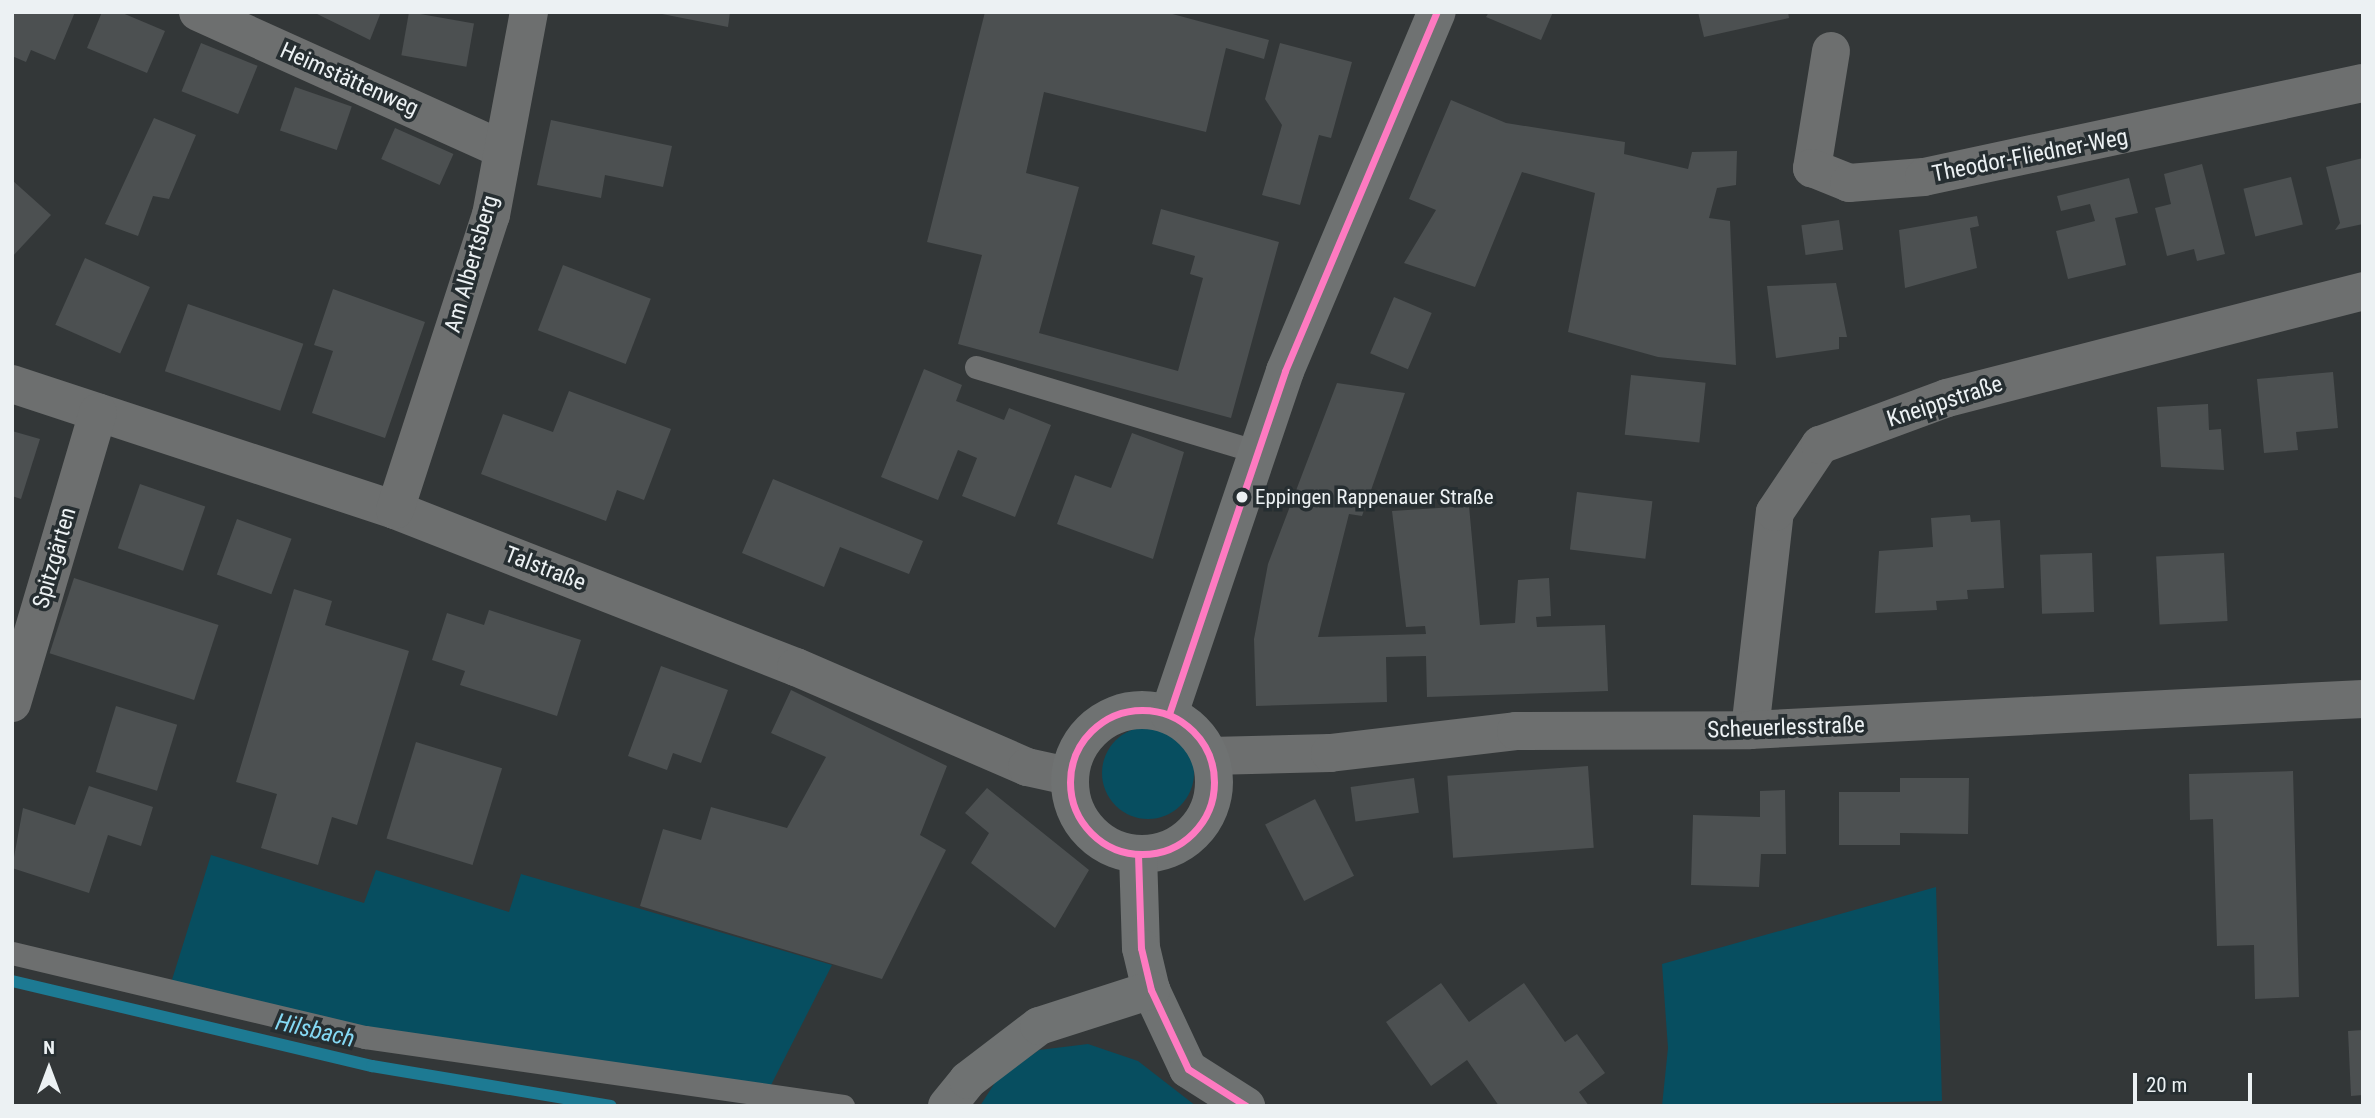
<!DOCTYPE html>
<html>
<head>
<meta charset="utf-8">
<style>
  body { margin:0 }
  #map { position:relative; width:2375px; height:1118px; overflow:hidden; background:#333738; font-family:"Roboto Condensed",sans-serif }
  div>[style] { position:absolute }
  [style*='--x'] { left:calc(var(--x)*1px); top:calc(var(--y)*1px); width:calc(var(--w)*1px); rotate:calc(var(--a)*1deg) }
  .green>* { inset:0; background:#074e60 }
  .round { border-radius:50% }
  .stream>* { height:12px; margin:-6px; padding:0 6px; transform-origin:6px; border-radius:6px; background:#1d7a93 }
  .building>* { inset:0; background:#4c5051; transform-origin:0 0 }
  .lane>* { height:23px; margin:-11.5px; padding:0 11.5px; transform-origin:11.5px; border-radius:11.5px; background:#6d6f6f }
  .street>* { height:38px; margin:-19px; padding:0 19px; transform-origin:19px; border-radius:19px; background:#6d6f6f }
  .secondary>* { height:38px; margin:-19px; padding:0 19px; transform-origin:19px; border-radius:19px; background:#6f7272 }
  .secondary>.ring { margin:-19px; padding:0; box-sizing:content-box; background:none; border:38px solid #6f7272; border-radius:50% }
  .bus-1>* { height:7px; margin:-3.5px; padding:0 3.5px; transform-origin:3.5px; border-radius:3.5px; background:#fe7ac1 }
  .bus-1>.ring { margin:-3.5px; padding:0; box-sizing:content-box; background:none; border:7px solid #fe7ac1; border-radius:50% }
  .dots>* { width:19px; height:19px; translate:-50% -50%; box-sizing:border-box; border:4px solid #262e31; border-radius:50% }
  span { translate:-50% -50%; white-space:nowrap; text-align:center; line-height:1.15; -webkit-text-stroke:7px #262e31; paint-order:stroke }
  .bus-label { font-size:21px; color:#ecf1f3 }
  .left { translate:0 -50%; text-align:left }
  .street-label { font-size:23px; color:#ecf1f3 }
  .water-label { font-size:24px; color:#85d9f4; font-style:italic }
  .frame { position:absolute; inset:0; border:14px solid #ecf1f3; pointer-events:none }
  .north { position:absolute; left:14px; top:1034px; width:70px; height:70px; -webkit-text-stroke:5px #262e31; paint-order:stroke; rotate:0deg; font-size:19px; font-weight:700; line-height:28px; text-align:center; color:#ecf1f3 }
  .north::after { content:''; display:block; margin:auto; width:24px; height:32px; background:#ecf1f3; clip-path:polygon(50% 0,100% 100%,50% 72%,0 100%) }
  .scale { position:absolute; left:2133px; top:1073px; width:119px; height:32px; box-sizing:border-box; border:4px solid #ecf1f3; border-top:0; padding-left:9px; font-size:21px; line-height:24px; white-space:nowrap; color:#ecf1f3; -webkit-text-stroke:5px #262e31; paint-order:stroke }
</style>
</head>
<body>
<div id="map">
  <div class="green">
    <div class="round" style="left:1102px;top:727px;width:92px;height:92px"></div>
    <div style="clip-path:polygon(211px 855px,364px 903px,376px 870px,509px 912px,521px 874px,832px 965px,769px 1089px,366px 1030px,170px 986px)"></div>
    <div style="clip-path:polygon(1936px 887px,1942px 1101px,1662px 1106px,1668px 1048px,1662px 964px)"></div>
    <div style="clip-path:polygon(1088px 1044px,1138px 1061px,1196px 1106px,980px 1106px,996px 1081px,1039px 1050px)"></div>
  </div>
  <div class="stream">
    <div style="--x:12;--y:981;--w:370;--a:13.3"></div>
    <div style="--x:372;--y:1066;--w:242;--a:9.5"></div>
  </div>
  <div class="building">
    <div style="clip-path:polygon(12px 12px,75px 12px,55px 60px,31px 50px,26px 62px,12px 56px)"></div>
    <div style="clip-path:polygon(102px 12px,120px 12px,165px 31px,147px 73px,87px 48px)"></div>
    <div style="clip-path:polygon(313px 12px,381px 12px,370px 40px)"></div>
    <div style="left:409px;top:12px;width:66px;height:44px;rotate:10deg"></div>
    <div style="clip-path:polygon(652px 12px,730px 12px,728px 27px)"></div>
    <div style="clip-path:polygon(985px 12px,1165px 12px,1269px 40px,1264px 59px,1226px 48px,1206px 132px,1044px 92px,1026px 173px,1079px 187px,1039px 333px,1178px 371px,1203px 278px,1190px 274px,1195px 256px,1152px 244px,1161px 209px,1279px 242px,1231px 418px,958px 344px,982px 255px,927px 242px)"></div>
    <div style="clip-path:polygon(1489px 12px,1553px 12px,1541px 40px,1486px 17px)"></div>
    <div style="clip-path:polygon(1698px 12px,1788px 12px,1789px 18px,1704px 37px)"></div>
    <div style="left:201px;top:43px;width:61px;height:52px;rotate:22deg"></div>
    <div style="clip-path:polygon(1280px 43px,1352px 62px,1331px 138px,1319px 135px,1300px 205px,1262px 195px,1282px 125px,1265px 99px)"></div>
    <div style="left:295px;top:87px;width:60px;height:46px;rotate:19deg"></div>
    <div style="clip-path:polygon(1451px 100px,1506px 123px,1625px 142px,1624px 154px,1688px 169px,1692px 152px,1737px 151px,1736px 185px,1717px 188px,1709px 218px,1730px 221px,1736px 365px,1658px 357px,1568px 332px,1595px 193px,1522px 172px,1475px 287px,1404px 263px,1436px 210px,1409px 199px)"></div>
    <div style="clip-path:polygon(154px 118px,196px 135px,169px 199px,153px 196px,138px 236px,105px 224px)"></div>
    <div style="clip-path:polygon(551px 120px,672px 146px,663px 187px,605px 175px,601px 198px,537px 185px)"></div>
    <div style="left:395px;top:128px;width:64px;height:34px;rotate:24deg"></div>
    <div style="clip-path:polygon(2363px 158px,2363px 224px,2335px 230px,2340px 223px,2326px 167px)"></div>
    <div style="clip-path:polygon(2202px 164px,2225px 254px,2197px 261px,2194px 249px,2167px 256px,2155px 208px,2171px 204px,2164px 174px)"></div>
    <div style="left:2291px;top:177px;width:49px;height:49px;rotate:76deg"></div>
    <div style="clip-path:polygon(2129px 178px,2138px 213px,2115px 218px,2126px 265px,2068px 279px,2056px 231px,2095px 221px,2090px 204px,2061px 211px,2057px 196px)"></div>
    <div style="clip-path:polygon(12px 180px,51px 215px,12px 257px)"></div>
    <div style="clip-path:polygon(1977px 216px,1979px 226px,1970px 228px,1977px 268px,1905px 288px,1899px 230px)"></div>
    <div style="left:1839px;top:220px;width:30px;height:38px;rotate:82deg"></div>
    <div style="left:85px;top:258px;width:71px;height:73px;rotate:24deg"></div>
    <div style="left:563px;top:265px;width:94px;height:70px;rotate:21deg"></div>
    <div style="clip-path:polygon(1836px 283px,1847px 337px,1839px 337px,1839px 349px,1776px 358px,1767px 286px)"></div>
    <div style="clip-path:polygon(333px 289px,425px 322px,385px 438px,312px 413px,333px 351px,314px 345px)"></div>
    <div style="left:1394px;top:297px;width:41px;height:61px;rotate:23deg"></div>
    <div style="left:188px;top:304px;width:122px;height:71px;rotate:19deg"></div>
    <div style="clip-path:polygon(924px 369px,962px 385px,956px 401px,1004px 420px,1009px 408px,1051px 425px,1015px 517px,962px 496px,977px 458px,958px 450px,938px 500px,881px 477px)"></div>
    <div style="clip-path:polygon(2333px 372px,2338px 428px,2296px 432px,2298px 450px,2264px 453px,2257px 379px)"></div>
    <div style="left:1631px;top:375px;width:75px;height:60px;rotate:6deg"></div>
    <div style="clip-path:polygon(1337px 383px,1405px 393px,1362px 516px,1349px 514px,1318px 637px,1426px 634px,1425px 626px,1406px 627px,1392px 511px,1469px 506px,1480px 625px,1515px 623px,1518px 580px,1549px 578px,1551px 616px,1536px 617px,1537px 627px,1605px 625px,1608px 691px,1427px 697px,1426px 656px,1386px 657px,1387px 702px,1256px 706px,1254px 639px,1268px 564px)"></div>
    <div style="clip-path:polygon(569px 391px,671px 429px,644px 500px,617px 490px,606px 521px,481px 474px,503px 414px,553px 432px)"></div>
    <div style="clip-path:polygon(2208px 404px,2209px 430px,2221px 429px,2224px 470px,2161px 467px,2157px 407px)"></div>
    <div style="clip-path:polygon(12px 431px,40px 439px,21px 499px,12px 496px)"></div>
    <div style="clip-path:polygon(1132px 433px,1184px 452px,1153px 559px,1057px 524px,1075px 475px,1111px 488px)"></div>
    <div style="clip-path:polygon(773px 479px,923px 541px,909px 574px,840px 547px,824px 587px,742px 553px)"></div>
    <div style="left:140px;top:484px;width:69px;height:68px;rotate:19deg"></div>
    <div style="left:1577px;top:492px;width:76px;height:58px;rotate:7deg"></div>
    <div style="clip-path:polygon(1970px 515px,1971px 522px,2000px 520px,2004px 588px,1967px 590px,1968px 599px,1936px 601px,1937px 610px,1875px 613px,1879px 551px,1933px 547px,1931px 518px)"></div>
    <div style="left:237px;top:519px;width:58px;height:59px;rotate:20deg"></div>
    <div style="left:2092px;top:553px;width:59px;height:52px;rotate:88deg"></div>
    <div style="left:2224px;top:553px;width:68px;height:68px;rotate:87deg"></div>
    <div style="left:74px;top:578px;width:152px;height:79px;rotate:18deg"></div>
    <div style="clip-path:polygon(294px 589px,332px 601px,325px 625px,409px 651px,357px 825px,332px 817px,318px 865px,261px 848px,277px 794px,236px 782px)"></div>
    <div style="clip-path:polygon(489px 610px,581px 640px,557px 716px,460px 685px,465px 671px,432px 660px,447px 613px,484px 625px)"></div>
    <div style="clip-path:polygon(661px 666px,728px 690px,701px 763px,673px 753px,667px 770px,628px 756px)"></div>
    <div style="clip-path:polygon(791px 690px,947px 766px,920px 835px,946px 850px,882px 979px,640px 906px,663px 829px,701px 840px,711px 807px,787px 828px,826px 757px,771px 733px)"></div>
    <div style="left:116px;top:706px;width:64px;height:69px;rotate:17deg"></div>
    <div style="left:416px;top:742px;width:90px;height:101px;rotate:17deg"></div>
    <div style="left:1588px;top:766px;width:82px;height:141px;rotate:86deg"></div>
    <div style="clip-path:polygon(2293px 771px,2299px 997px,2255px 999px,2254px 945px,2217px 946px,2213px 819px,2190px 820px,2189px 774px)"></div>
    <div style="left:1414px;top:778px;width:35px;height:64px;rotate:82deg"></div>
    <div style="clip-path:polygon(1900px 778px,1969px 778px,1968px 834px,1900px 833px,1900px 845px,1839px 845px,1839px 792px,1900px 792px)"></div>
    <div style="clip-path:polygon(89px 786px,153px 807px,141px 846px,108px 835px,89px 893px,12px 868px,23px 808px,75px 825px)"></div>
    <div style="clip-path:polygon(987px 788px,1089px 870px,1055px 928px,971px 863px,989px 833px,965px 813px)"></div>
    <div style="clip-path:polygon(1785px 790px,1786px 854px,1761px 854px,1759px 887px,1691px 885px,1693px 815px,1760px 817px,1760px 791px)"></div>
    <div style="left:1315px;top:799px;width:86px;height:56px;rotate:63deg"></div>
    <div style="clip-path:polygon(1441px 983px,1469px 1022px,1524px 983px,1565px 1042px,1577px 1034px,1605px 1073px,1579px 1092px,1589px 1106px,1499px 1106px,1467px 1060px,1431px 1086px,1386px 1022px)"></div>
    <div style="clip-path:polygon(2363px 1030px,2363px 1095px,2351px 1096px,2348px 1031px)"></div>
  </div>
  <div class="lane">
    <div style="--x:976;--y:367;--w:297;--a:16.8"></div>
    <div style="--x:12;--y:953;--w:363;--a:13.4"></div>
    <div style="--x:365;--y:1037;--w:483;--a:8.2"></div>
  </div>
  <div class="street">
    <div style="--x:198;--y:12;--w:330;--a:24.3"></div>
    <div style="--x:1831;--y:51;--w:119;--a:99.2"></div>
    <div style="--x:1812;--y:168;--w:40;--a:22"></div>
    <div style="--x:1849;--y:183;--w:75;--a:-4.6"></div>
    <div style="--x:1924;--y:177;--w:449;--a:-12.1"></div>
    <div style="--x:12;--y:384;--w:403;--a:18.2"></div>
    <div style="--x:395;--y:510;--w:431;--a:21.4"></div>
    <div style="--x:796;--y:667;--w:252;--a:23.4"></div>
    <div style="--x:1027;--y:767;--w:42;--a:12.4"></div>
    <div style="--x:395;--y:510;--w:310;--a:-72"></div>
    <div style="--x:491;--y:215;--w:207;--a:-79.4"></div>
    <div style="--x:12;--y:703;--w:303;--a:-73.5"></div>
    <div style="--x:1750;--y:730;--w:219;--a:-83.5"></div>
    <div style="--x:1775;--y:512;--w:81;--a:-56.1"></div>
    <div style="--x:1820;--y:445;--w:135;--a:-20.3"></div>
    <div style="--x:1947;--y:398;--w:430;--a:-14.4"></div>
    <div style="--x:1210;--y:756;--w:120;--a:-1.4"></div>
    <div style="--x:1330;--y:753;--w:187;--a:-6.7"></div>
    <div style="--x:1516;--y:731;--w:234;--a:-0.2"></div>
    <div style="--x:1750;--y:730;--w:614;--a:-2.9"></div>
  </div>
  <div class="secondary">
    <div class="ring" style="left:1070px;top:710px;width:106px;height:106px"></div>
    <div style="--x:1169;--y:714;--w:362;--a:-71.3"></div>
    <div style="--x:1285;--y:371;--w:390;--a:-67.1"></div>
    <div style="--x:1138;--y:854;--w:94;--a:88.2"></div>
    <div style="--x:1141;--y:948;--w:43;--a:76.6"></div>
    <div style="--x:1151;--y:990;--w:87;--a:64.9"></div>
    <div style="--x:1188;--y:1069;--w:69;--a:32.5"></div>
    <div style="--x:947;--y:1106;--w:33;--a:-51"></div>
    <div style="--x:968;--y:1080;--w:89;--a:-37.3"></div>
    <div style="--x:1039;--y:1026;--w:118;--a:-17.8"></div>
  </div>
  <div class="bus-1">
    <div class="ring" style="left:1070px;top:710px;width:137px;height:137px"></div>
    <div style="--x:1169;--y:714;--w:362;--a:-71.3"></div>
    <div style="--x:1285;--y:371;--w:390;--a:-67.1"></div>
    <div style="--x:1138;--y:854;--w:94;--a:88.2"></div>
    <div style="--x:1141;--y:948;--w:43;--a:76.6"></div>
    <div style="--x:1151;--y:990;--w:87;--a:64.9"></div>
    <div style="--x:1188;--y:1069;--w:69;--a:32.5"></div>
  </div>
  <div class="dots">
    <div style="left:1242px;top:497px;background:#ecf1f3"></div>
  </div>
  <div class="bus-label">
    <span class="left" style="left:1255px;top:497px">Eppingen Rappenauer Straße</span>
  </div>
  <div class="street-label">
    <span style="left:349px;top:80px;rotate:24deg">Heimstättenweg</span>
    <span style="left:2030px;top:156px;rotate:-11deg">Theodor-Fliedner-Weg</span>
    <span style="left:472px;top:264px;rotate:-74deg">Am Albertsberg</span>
    <span style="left:1945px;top:402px;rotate:-18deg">Kneippstraße</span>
    <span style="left:55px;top:558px;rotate:-74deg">Spitzgärten</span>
    <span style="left:545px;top:569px;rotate:21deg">Talstraße</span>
    <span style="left:1786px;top:728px;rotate:-2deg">Scheuerlesstraße</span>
  </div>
  <div class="water-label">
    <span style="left:315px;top:1031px;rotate:13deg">Hilsbach</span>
  </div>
  <div class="frame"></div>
  <div class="north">N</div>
  <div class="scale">20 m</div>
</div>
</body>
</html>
